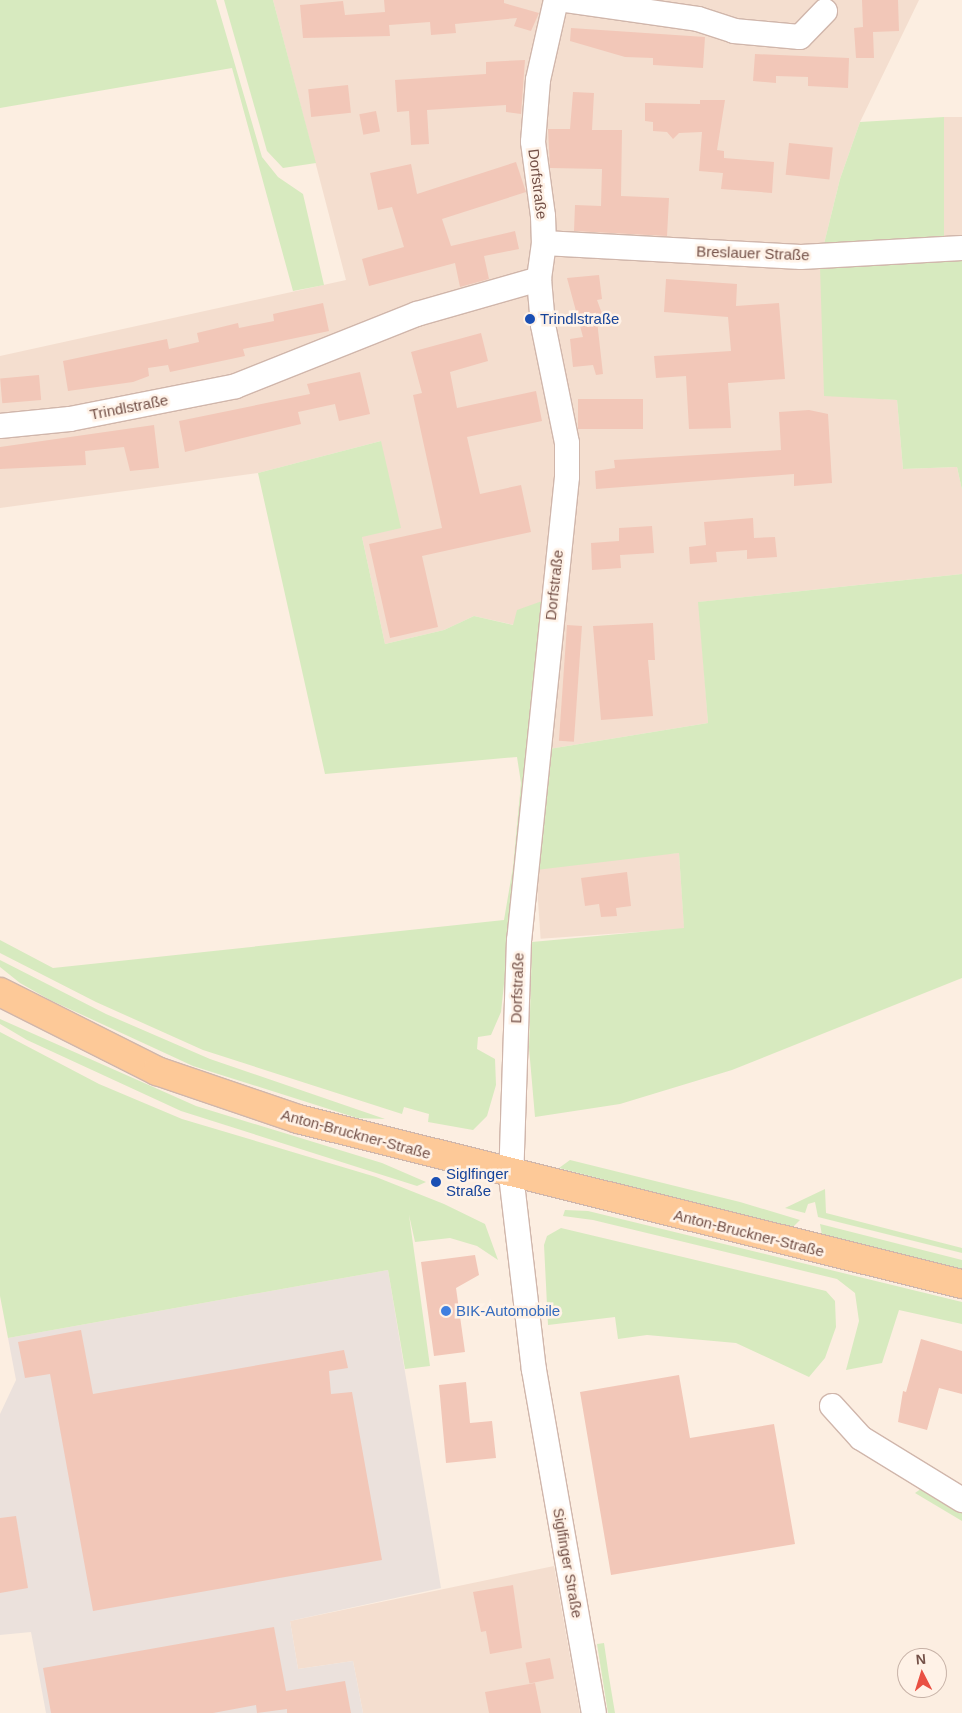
<!DOCTYPE html>
<html>
<head>
<meta charset="utf-8">
<style>
  body { margin:0 }
  #map { position:relative; width:962px; height:1713px; overflow:hidden; background:#fceee1; font-family:Arial,sans-serif }
  div>[style] { position:absolute }
  [style*='--x'] { left:calc(var(--x)*1px); top:calc(var(--y)*1px); width:calc(var(--w)*1px); rotate:calc(var(--a)*1deg) }
  .residential>* { inset:0; background:#f4decf; transform-origin:0 0 }
  .industrial>* { inset:0; background:#ebe1dc }
  .green>* { inset:0; background:#d7eabf }
  .building>* { inset:0; background:#f2c7b8; transform-origin:0 0 }
  .roads { filter:drop-shadow(1px 0 #d0b6ab) drop-shadow(-1px 0 #d0b6ab) drop-shadow(0 1px #d0b6ab) drop-shadow(0 -1px #d0b6ab) }
  .minor>* { height:24px; margin:-12px; padding:0 12px; transform-origin:12px; border-radius:12px; background:#fff }
  .major>* { height:28px; margin:-14px; padding:0 14px; transform-origin:14px; border-radius:14px; background:#fdc998 }
  .dots>* { width:14px; height:14px; translate:-50% -50%; box-sizing:border-box; border:2px solid #fff2e7; border-radius:50% }
  span { translate:-50% -50%; white-space:nowrap; text-align:center; line-height:1.15; -webkit-text-stroke:5px #fff2e7; paint-order:stroke }
  .street-label { font-size:15px; color:#745148 }
  .transit-label { font-size:15px; color:#164399 }
  .left { translate:0 -50%; text-align:left }
  .shop-label { font-size:15px; color:#366cbe }
  .north { position:absolute; left:897px; top:1648px; width:50px; height:50px; box-sizing:border-box; background:#fff2e7; border:1px solid #c7b2a7; border-radius:50%; rotate:355deg; font-size:14px; font-weight:700; line-height:20px; text-align:center; color:#745148 }
  .north::after { content:''; display:block; margin:auto; width:18px; height:22px; background:#e95043; clip-path:polygon(50% 0,100% 100%,50% 72%,0 100%) }
</style>
</head>
<body>
<div id="map">
  <div class="residential">
    <div style="clip-path:polygon(273px 0,919px 0,860px 122px,840px 179px,823px 248px,824px 395px,897px 400px,903px 469px,957px 467px,962px 490px,962px 574px,699px 602px,708px 723px,549px 749px,514px 625px,474px 616px,444px 630px,385px 644px,362px 537px,381px 441px,258px 473px,0 508px,0 356px,346px 280px)"></div>
    <div style="left:944px;top:117px;width:18px;height:121px"></div>
    <div style="left:679px;top:853px;width:76px;height:144px;rotate:86deg"></div>
    <div style="clip-path:polygon(554px 1566px,580px 1713px,363px 1713px,353px 1661px,298px 1669px,290px 1621px)"></div>
  </div>
  <div class="industrial">
    <div style="clip-path:polygon(388px 1270px,441px 1588px,290px 1621px,298px 1669px,353px 1661px,363px 1713px,46px 1713px,31px 1632px,0 1635px,0 1414px,16px 1380px,8px 1338px)"></div>
  </div>
  <div class="green">
    <div style="clip-path:polygon(0 0,216px 0,262px 157px,278px 177px,303px 194px,324px 285px,293px 291px,232px 68px,0 108px)"></div>
    <div style="clip-path:polygon(224px 0,273px 0,316px 163px,283px 168px,267px 151px)"></div>
    <div style="clip-path:polygon(944px 117px,944px 238px,823px 248px,840px 179px,860px 122px)"></div>
    <div style="clip-path:polygon(962px 258px,962px 490px,957px 467px,903px 469px,897px 400px,824px 396px,820px 267px)"></div>
    <div style="clip-path:polygon(381px 441px,401px 528px,362px 537px,385px 644px,444px 630px,474px 616px,513px 625px,517px 610px,545px 600px,501px 1012px,491px 1035px,478px 1037px,477px 1049px,495px 1059px,496px 1085px,487px 1116px,473px 1130px,428px 1122px,429px 1114px,404px 1107px,402px 1114px,203px 1050px,96px 1002px,0 953px,0 940px,53px 968px,504px 920px,513px 867px,521px 783px,517px 757px,325px 774px,258px 473px)"></div>
    <div style="clip-path:polygon(962px 574px,962px 978px,732px 1070px,620px 1104px,535px 1117px,529px 1048px,532px 942px,684px 928px,679px 853px,536px 870px,549px 749px,708px 723px,698px 602px)"></div>
    <div style="clip-path:polygon(0 960px,106px 1014px,210px 1059px,385px 1119px,357px 1118px,193px 1066px,50px 1000px,20px 983px,0 967px)"></div>
    <div style="clip-path:polygon(0 1019px,196px 1106px,382px 1163px,426px 1182px,417px 1186px,181px 1111px,27px 1040px,0 1024px)"></div>
    <div style="clip-path:polygon(0 1032px,99px 1084px,182px 1119px,376px 1177px,444px 1204px,485px 1224px,498px 1260px,477px 1246px,450px 1238px,415px 1242px,409px 1215px,430px 1366px,405px 1369px,388px 1270px,8px 1338px,0 1296px)"></div>
    <div style="clip-path:polygon(570px 1160px,740px 1202px,800px 1220px,793px 1227px,786px 1227px,559px 1168px)"></div>
    <div style="clip-path:polygon(825px 1189px,826px 1213px,962px 1248px,962px 1253px,818px 1217px,815px 1202px,808px 1204px,805px 1213px,785px 1208px)"></div>
    <div style="clip-path:polygon(565px 1210px,588px 1211px,962px 1302px,962px 1324px,899px 1310px,882px 1363px,846px 1370px,859px 1321px,855px 1293px,837px 1279px,593px 1220px,563px 1216px)"></div>
    <div style="clip-path:polygon(820px 1224px,962px 1260px,962px 1273px,822px 1235px)"></div>
    <div style="clip-path:polygon(561px 1228px,826px 1291px,835px 1301px,836px 1327px,825px 1358px,809px 1377px,736px 1343px,647px 1335px,618px 1339px,615px 1317px,548px 1325px,544px 1245px,547px 1236px)"></div>
    <div style="clip-path:polygon(925px 1486px,962px 1510px,962px 1521px,915px 1493px)"></div>
    <div style="clip-path:polygon(604px 1643px,609px 1677px,615px 1713px,608px 1713px,597px 1644px)"></div>
  </div>
  <div class="building">
    <div style="clip-path:polygon(384px 0,504px 0,504px 3px,539px 13px,531px 31px,514px 26px,517px 18px,455px 24px,456px 33px,431px 35px,430px 22px,389px 25px,390px 36px,303px 38px,300px 5px,343px 1px,345px 15px,385px 12px)"></div>
    <div style="clip-path:polygon(862px 0,898px 0,899px 31px,873px 32px,874px 58px,856px 58px,854px 28px,863px 27px)"></div>
    <div style="clip-path:polygon(571px 28px,705px 37px,703px 68px,653px 65px,653px 58px,625px 57px,570px 41px)"></div>
    <div style="clip-path:polygon(755px 54px,849px 58px,848px 88px,808px 86px,808px 77px,776px 76px,776px 83px,753px 81px)"></div>
    <div style="clip-path:polygon(525px 60px,521px 114px,506px 112px,506px 105px,427px 110px,429px 144px,411px 145px,409px 111px,397px 112px,395px 80px,486px 74px,486px 62px)"></div>
    <div style="left:348px;top:85px;width:28px;height:40px;rotate:84deg"></div>
    <div style="clip-path:polygon(573px 92px,594px 93px,592px 130px,622px 130px,621px 196px,669px 198px,667px 236px,574px 231px,575px 205px,601px 206px,602px 169px,550px 168px,548px 129px,570px 129px)"></div>
    <div style="clip-path:polygon(700px 100px,725px 100px,717px 150px,724px 151px,724px 158px,774px 162px,772px 193px,721px 189px,723px 173px,699px 171px,702px 132px,679px 133px,673px 139px,667px 132px,653px 131px,653px 122px,645px 121px,645px 103px,700px 104px)"></div>
    <div style="left:376px;top:111px;width:21px;height:17px;rotate:79deg"></div>
    <div style="left:789px;top:143px;width:44px;height:32px;rotate:6deg"></div>
    <div style="clip-path:polygon(516px 162px,526px 192px,442px 219px,451px 246px,515px 231px,519px 249px,484px 256px,489px 279px,460px 287px,455px 263px,369px 286px,362px 259px,404px 247px,392px 207px,378px 210px,370px 173px,411px 164px,417px 194px)"></div>
    <div style="clip-path:polygon(599px 275px,602px 299px,597px 300px,604px 319px,597px 321px,603px 374px,596px 375px,593px 365px,573px 367px,570px 339px,583px 337px,567px 278px)"></div>
    <div style="clip-path:polygon(666px 279px,737px 284px,736px 306px,779px 303px,785px 379px,728px 383px,731px 428px,689px 429px,686px 376px,656px 378px,654px 356px,731px 351px,728px 317px,664px 312px)"></div>
    <div style="clip-path:polygon(323px 303px,329px 331px,243px 349px,245px 356px,170px 372px,168px 365px,148px 368px,149px 376px,133px 382px,68px 391px,63px 361px,167px 339px,169px 349px,199px 342px,197px 333px,238px 323px,239px 328px,274px 321px,273px 314px)"></div>
    <div style="clip-path:polygon(481px 333px,488px 361px,450px 372px,457px 408px,536px 391px,542px 421px,467px 437px,480px 494px,521px 485px,531px 532px,422px 556px,438px 627px,390px 638px,369px 544px,442px 528px,413px 395px,422px 393px,411px 352px)"></div>
    <div style="clip-path:polygon(360px 372px,370px 414px,339px 421px,335px 404px,298px 412px,301px 424px,185px 452px,179px 421px,310px 394px,307px 384px)"></div>
    <div style="left:39px;top:375px;width:25px;height:39px;rotate:85deg"></div>
    <div style="left:643px;top:399px;width:30px;height:65px;rotate:90deg"></div>
    <div style="clip-path:polygon(809px 410px,828px 414px,832px 483px,794px 486px,794px 474px,596px 489px,595px 471px,615px 468px,614px 460px,781px 450px,779px 412px)"></div>
    <div style="clip-path:polygon(154px 425px,159px 468px,130px 471px,124px 447px,85px 451px,86px 465px,0 469px,0 447px)"></div>
    <div style="clip-path:polygon(753px 518px,754px 538px,775px 537px,777px 557px,747px 559px,747px 550px,716px 552px,717px 562px,690px 564px,689px 547px,706px 545px,704px 522px)"></div>
    <div style="clip-path:polygon(652px 526px,654px 553px,620px 555px,621px 568px,592px 570px,591px 543px,619px 541px,619px 528px)"></div>
    <div style="clip-path:polygon(653px 623px,655px 660px,648px 660px,653px 716px,601px 720px,593px 626px)"></div>
    <div style="left:567px;top:625px;width:15px;height:116px;rotate:4deg"></div>
    <div style="clip-path:polygon(627px 872px,631px 906px,616px 908px,617px 916px,601px 917px,599px 904px,585px 906px,581px 878px)"></div>
    <div style="clip-path:polygon(475px 1255px,479px 1275px,456px 1288px,465px 1352px,434px 1356px,421px 1262px)"></div>
    <div style="clip-path:polygon(81px 1330px,93px 1394px,344px 1350px,348px 1368px,329px 1371px,331px 1394px,352px 1392px,382px 1560px,93px 1611px,50px 1374px,25px 1378px,18px 1342px)"></div>
    <div style="clip-path:polygon(921px 1339px,962px 1351px,962px 1394px,939px 1388px,927px 1430px,898px 1422px,903px 1391px,906px 1392px)"></div>
    <div style="clip-path:polygon(679px 1375px,690px 1438px,774px 1424px,795px 1544px,611px 1575px,580px 1392px)"></div>
    <div style="clip-path:polygon(466px 1382px,470px 1423px,492px 1421px,496px 1458px,446px 1463px,439px 1385px)"></div>
    <div style="clip-path:polygon(16px 1516px,28px 1588px,0 1593px,0 1518px)"></div>
    <div style="clip-path:polygon(513px 1585px,522px 1648px,490px 1654px,486px 1631px,481px 1632px,473px 1592px)"></div>
    <div style="clip-path:polygon(274px 1627px,286px 1691px,345px 1681px,351px 1713px,287px 1713px,287px 1709px,257px 1713px,256px 1705px,213px 1713px,51px 1713px,43px 1668px)"></div>
    <div style="left:550px;top:1658px;width:21px;height:25px;rotate:79deg"></div>
    <div style="clip-path:polygon(535px 1683px,541px 1713px,489px 1713px,485px 1692px)"></div>
  </div>
  <div class="roads">
    <div class="minor">
      <div style="--x:556;--y:0;--w:82;--a:102.7"></div>
      <div style="--x:538;--y:80;--w:62;--a:94.6"></div>
      <div style="--x:533;--y:142;--w:75;--a:82.3"></div>
      <div style="--x:543;--y:216;--w:27;--a:88"></div>
      <div style="--x:544;--y:243;--w:36;--a:98"></div>
      <div style="--x:539;--y:279;--w:46;--a:85"></div>
      <div style="--x:543;--y:325;--w:120;--a:78.5"></div>
      <div style="--x:567;--y:443;--w:34;--a:90"></div>
      <div style="--x:567;--y:477;--w:465;--a:95.9"></div>
      <div style="--x:519;--y:940;--w:235;--a:91.9"></div>
      <div style="--x:511;--y:1175;--w:196;--a:83.3"></div>
      <div style="--x:534;--y:1370;--w:348;--a:80.1"></div>
      <div style="--x:566;--y:0;--w:133;--a:8.2"></div>
      <div style="--x:698;--y:19;--w:38;--a:18"></div>
      <div style="--x:734;--y:31;--w:66;--a:5.2"></div>
      <div style="--x:800;--y:37;--w:36;--a:-46"></div>
      <div style="--x:544;--y:243;--w:257;--a:3.1"></div>
      <div style="--x:801;--y:257;--w:161;--a:-3.2"></div>
      <div style="--x:0;--y:426;--w:70;--a:-5.7"></div>
      <div style="--x:70;--y:419;--w:169;--a:-11.2"></div>
      <div style="--x:236;--y:386;--w:195;--a:-21.7"></div>
      <div style="--x:417;--y:314;--w:127;--a:-16"></div>
      <div style="--x:832;--y:1406;--w:43;--a:47.8"></div>
      <div style="--x:861;--y:1438;--w:119;--a:31.5"></div>
    </div>
    <div class="major">
      <div style="--x:0;--y:992;--w:176;--a:26.7"></div>
      <div style="--x:157;--y:1071;--w:149;--a:18.8"></div>
      <div style="--x:298;--y:1119;--w:684;--a:13.96"></div>
    </div>
  </div>
  <div class="dots">
    <div style="left:530px;top:319px;background:#1a4fb4"></div>
    <div style="left:436px;top:1182px;background:#1a4fb4"></div>
    <div style="left:446px;top:1311px;background:#3f7fe0"></div>
  </div>
  <div class="street-label">
    <span style="left:538px;top:184px;rotate:83deg">Dorfstraße</span>
    <span style="left:753px;top:253px;rotate:2deg">Breslauer Straße</span>
    <span style="left:129px;top:407px;rotate:-11deg">Trindlstraße</span>
    <span style="left:554px;top:585px;rotate:-84deg">Dorfstraße</span>
    <span style="left:517px;top:988px;rotate:-88deg">Dorfstraße</span>
    <span style="left:356px;top:1134px;rotate:15deg">Anton-Bruckner-Straße</span>
    <span style="left:749px;top:1233px;rotate:14deg">Anton-Bruckner-Straße</span>
    <span style="left:568px;top:1563px;rotate:80deg">Siglfinger Straße</span>
  </div>
  <div class="transit-label">
    <span class="left" style="left:540px;top:319px">Trindlstraße</span>
    <span class="left" style="left:446px;top:1182px">Siglfinger<br>Straße</span>
  </div>
  <div class="shop-label">
    <span class="left" style="left:456px;top:1311px">BIK-Automobile</span>
  </div>
  <div class="north">N</div>
</div>
</body>
</html>
